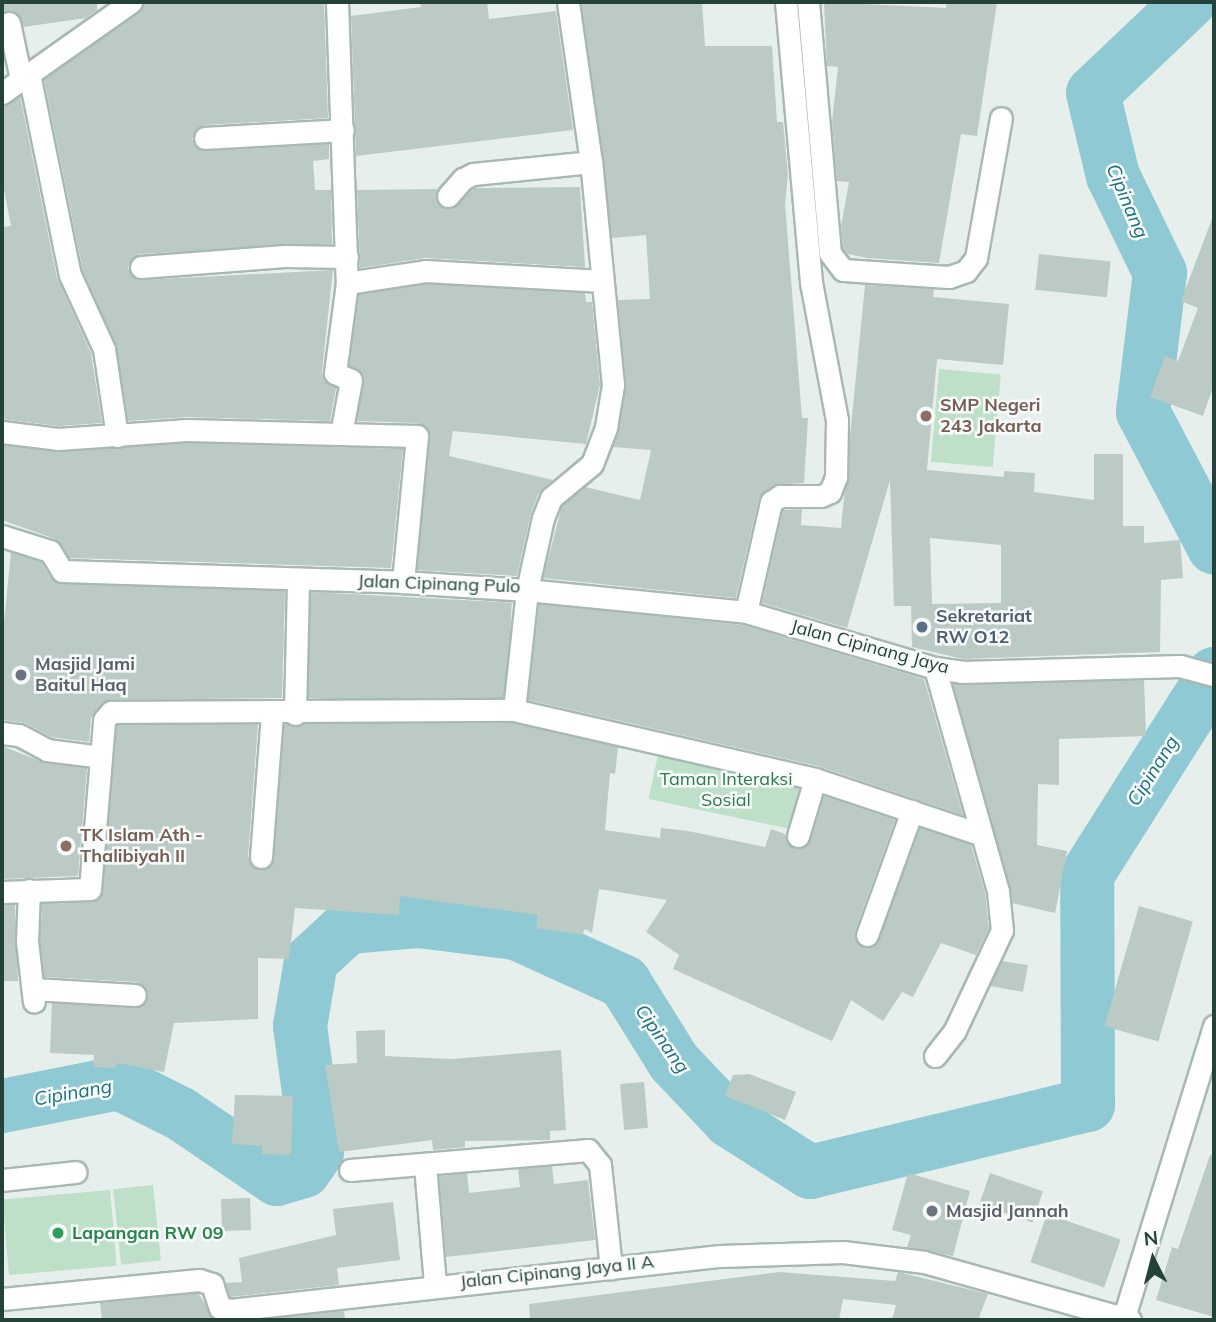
<!DOCTYPE html>
<html>
<head>
<meta charset="utf-8">
<style>
  body { margin:0 }
  #map { position:relative; width:1216px; height:1322px; overflow:hidden; background:#e6efeb; font-family:Mulish,sans-serif }
  div>[style] { position:absolute }
  [style*='--x'] { left:calc(var(--x)*1px); top:calc(var(--y)*1px); width:calc(var(--w)*1px); rotate:calc(var(--a)*1deg) }
  .green>* { inset:0; background:#bfe0c8; transform-origin:0 0 }
  .river>* { height:54px; margin:-27px; padding:0 27px; transform-origin:27px; border-radius:27px; background:#8ec9d4 }
  .building>* { inset:0; background:#bbcac4; transform-origin:0 0 }
  .roads { filter:drop-shadow(2px 0 #a8b8b2) drop-shadow(-2px 0 #a8b8b2) drop-shadow(0 2px #a8b8b2) drop-shadow(0 -2px #a8b8b2) }
  .minor>* { height:21px; margin:-10.5px; padding:0 10.5px; transform-origin:10.5px; border-radius:10.5px; background:#fff }
  .dots>* { width:19px; height:19px; translate:-50% -50%; box-sizing:border-box; border:4px solid #f7fbf9; border-radius:50% }
  span { translate:-50% -50%; white-space:nowrap; text-align:center; line-height:1.15; -webkit-text-stroke:5px #f7fbf9; paint-order:stroke }
  .education-label { font-size:18px; color:#785e54; font-weight:700 }
  .left { translate:0 -50%; text-align:left }
  .street-label { font-size:18px; color:#24423a }
  .service-label { font-size:18px; color:#4e5e75; font-weight:700 }
  .worship-label { font-size:18px; color:#5b616d; font-weight:700 }
  .park-label { font-size:18px; color:#2d7a4b }
  .leisure-label { font-size:18px; color:#27864d; font-weight:700 }
  .water-label { font-size:19px; color:#1c6f80; font-style:italic }
  .frame { position:absolute; inset:0; border:4px solid #24423a; pointer-events:none }
  .north { position:absolute; left:1118px; top:1224px; width:70px; height:70px; -webkit-text-stroke:5px #f7fbf9; paint-order:stroke; rotate:354deg; font-size:19px; font-weight:700; line-height:28px; text-align:center; color:#24423a }
  .north::after { content:''; display:block; margin:auto; width:24px; height:32px; background:#24423a; clip-path:polygon(50% 0,100% 100%,50% 72%,0 100%) }
</style>
</head>
<body>
<div id="map">
  <div class="green">
    <div style="left:939px;top:369px;width:62px;height:93px;rotate:5deg"></div>
    <div style="left:659px;top:750px;width:148px;height:50px;rotate:12deg"></div>
    <div style="left:153px;top:1185px;width:76px;height:40px;rotate:84deg"></div>
    <div style="left:110px;top:1190px;width:76px;height:108px;rotate:85deg"></div>
  </div>
  <div class="river">
    <div style="--x:1189;--y:2;--w:132;--a:136.5"></div>
    <div style="--x:1093;--y:93;--w:85;--a:76.5"></div>
    <div style="--x:1113;--y:176;--w:108;--a:64.1"></div>
    <div style="--x:1160;--y:273;--w:140;--a:97"></div>
    <div style="--x:1143;--y:412;--w:153;--a:62.3"></div>
    <div style="--x:2;--y:1106;--w:119;--a:-11.1"></div>
    <div style="--x:119;--y:1083;--w:69;--a:26.6"></div>
    <div style="--x:181;--y:1114;--w:116;--a:34.1"></div>
    <div style="--x:277;--y:1179;--w:28;--a:-17"></div>
    <div style="--x:304;--y:1171;--w:23;--a:-56"></div>
    <div style="--x:317;--y:1152;--w:127;--a:-97.7"></div>
    <div style="--x:300;--y:1026;--w:66;--a:-80.4"></div>
    <div style="--x:311;--y:961;--w:50;--a:-42.6"></div>
    <div style="--x:348;--y:927;--w:70;--a:-4.9"></div>
    <div style="--x:418;--y:921;--w:99;--a:7"></div>
    <div style="--x:516;--y:933;--w:119;--a:24.4"></div>
    <div style="--x:624;--y:982;--w:94;--a:58"></div>
    <div style="--x:674;--y:1062;--w:81;--a:46.5"></div>
    <div style="--x:730;--y:1121;--w:95;--a:32.5"></div>
    <div style="--x:810;--y:1172;--w:286;--a:-13.6"></div>
    <div style="--x:1088;--y:1105;--w:230;--a:-90.2"></div>
    <div style="--x:1087;--y:875;--w:238;--a:-57.7"></div>
  </div>
  <div class="building">
    <div style="clip-path:polygon(2px 2px,97px 2px,97px 10px,86px 18px,23px 27px,18px 14px,2px 12px)"></div>
    <div style="clip-path:polygon(148px 2px,324px 2px,328px 118px,204px 125px,192px 138px,194px 146px,206px 151px,329px 144px,329px 159px,313px 161px,315px 190px,331px 190px,332px 244px,140px 254px,128px 267px,131px 275px,142px 280px,333px 270px,322px 371px,324px 380px,336px 388px,330px 421px,187px 417px,128px 421px,116px 344px,83px 271px,44px 80px)"></div>
    <div style="clip-path:polygon(420px 2px,487px 2px,489px 19px,556px 11px,573px 130px,356px 156px,351px 16px,421px 7px)"></div>
    <div style="clip-path:polygon(581px 2px,702px 2px,705px 46px,772px 46px,777px 122px,783px 122px,788px 175px,785px 204px,802px 418px,808px 418px,804px 483px,773px 485px,759px 498px,736px 598px,543px 578px,562px 506px,585px 487px,640px 500px,651px 450px,613px 447px,626px 384px,618px 300px,650px 299px,646px 235px,612px 238px)"></div>
    <div style="clip-path:polygon(824px 2px,946px 8px,947px 2px,997px 2px,977px 136px,961px 134px,939px 263px,867px 258px,848px 254px,843px 248px,841px 227px,849px 182px,837px 181px,832px 122px,838px 67px,827px 66px)"></div>
    <div style="clip-path:polygon(20px 96px,57px 278px,91px 353px,102px 423px,58px 426px,2px 419px,2px 227px,11px 226px,2px 180px,2px 106px)"></div>
    <div style="clip-path:polygon(580px 187px,585px 267px,425px 258px,360px 268px,357px 190px,437px 189px,436px 201px,446px 209px,457px 205px,474px 188px)"></div>
    <div style="clip-path:polygon(1212px 219px,1214px 384px,1203px 416px,1150px 397px,1165px 356px,1178px 361px,1198px 308px,1181px 301px)"></div>
    <div style="left:1039px;top:254px;width:72px;height:36px;rotate:6deg"></div>
    <div style="clip-path:polygon(426px 284px,585px 293px,586px 302px,592px 302px,600px 385px,586px 444px,453px 431px,449px 456px,553px 480px,539px 493px,531px 513px,517px 576px,417px 570px,429px 431px,417px 423px,357px 421px,364px 377px,349px 365px,359px 294px)"></div>
    <div style="clip-path:polygon(evenodd,865px 285px,934px 289px,933px 297px,1009px 304px,1003px 365px,937px 359px,927px 470px,1004px 477px,1004px 471px,1035px 473px,1034px 492px,1094px 500px,1094px 454px,1123px 454px,1123px 526px,1144px 526px,1144px 543px,1180px 540px,1183px 578px,1161px 580px,1160px 652px,963px 659px,912px 647px,911px 606px,894px 606px,890px 480px,847px 628px,762px 603px,783px 510px,802px 509px,801px 525px,841px 528px,865px 285px,930px 538px,1001px 545px,1001px 603px,932px 604px,930px 538px)"></div>
    <div style="clip-path:polygon(187px 443px,403px 449px,391px 568px,70px 558px,55px 539px,2px 520px,2px 445px,59px 452px)"></div>
    <div style="clip-path:polygon(11px 552px,41px 562px,51px 578px,62px 584px,285px 591px,282px 698px,106px 700px,91px 718px,89px 742px,51px 737px,25px 723px,2px 720px,2px 642px)"></div>
    <div style="left:311px;top:592px;width:201px;height:106px;rotate:3deg"></div>
    <div style="clip-path:polygon(539px 604px,743px 625px,924px 679px,963px 815px,818px 766px,528px 700px)"></div>
    <div style="clip-path:polygon(1144px 680px,1146px 736px,1059px 739px,1059px 785px,1038px 784px,1037px 845px,1067px 851px,1055px 913px,1012px 903px,953px 684px)"></div>
    <div style="clip-path:polygon(513px 723px,618px 747px,615px 774px,610px 773px,605px 830px,660px 838px,661px 828px,688px 831px,765px 847px,771px 829px,785px 834px,789px 845px,800px 849px,811px 840px,824px 796px,895px 820px,855px 931px,857px 943px,863px 947px,879px 939px,920px 828px,971px 845px,985px 893px,989px 928px,976px 955px,941px 943px,913px 997px,902px 992px,883px 1021px,851px 1000px,832px 1041px,673px 969px,679px 955px,646px 932px,667px 900px,599px 889px,592px 933px,585px 929px,582px 935px,536px 928px,538px 915px,400px 896px,399px 915px,295px 908px,289px 959px,258px 958px,258px 1019px,174px 1023px,164px 1072px,117px 1063px,116px 1068px,93px 1067px,94px 1055px,50px 1053px,52px 1003px,134px 1008px,148px 996px,146px 989px,136px 982px,44px 977px,40px 941px,42px 904px,90px 902px,101px 895px,117px 725px,258px 724px,248px 856px,253px 867px,261px 870px,274px 858px,284px 724px)"></div>
    <div style="clip-path:polygon(2px 746px,45px 763px,87px 768px,78px 876px,2px 879px)"></div>
    <div style="clip-path:polygon(2px 905px,15px 905px,18px 981px,2px 981px)"></div>
    <div style="left:1139px;top:906px;width:56px;height:125px;rotate:16deg"></div>
    <div style="clip-path:polygon(1002px 961px,1028px 965px,1023px 992px,990px 986px)"></div>
    <div style="clip-path:polygon(385px 1030px,385px 1056px,451px 1059px,561px 1050px,566px 1130px,550px 1131px,550px 1140px,465px 1141px,465px 1147px,433px 1150px,432px 1140px,339px 1152px,325px 1065px,357px 1063px,356px 1031px)"></div>
    <div style="clip-path:polygon(749px 1074px,796px 1092px,785px 1120px,725px 1096px,733px 1075px)"></div>
    <div style="left:644px;top:1082px;width:46px;height:24px;rotate:85deg"></div>
    <div style="clip-path:polygon(235px 1095px,293px 1096px,291px 1155px,262px 1154px,262px 1146px,232px 1144px)"></div>
    <div style="clip-path:polygon(1210px 1155px,1214px 1156px,1214px 1317px,1156px 1300px,1172px 1247px,1178px 1249px)"></div>
    <div style="clip-path:polygon(552px 1166px,554px 1184px,588px 1180px,595px 1240px,446px 1257px,439px 1176px,467px 1173px,469px 1193px,520px 1187px,518px 1169px)"></div>
    <div style="clip-path:polygon(908px 1173px,970px 1191px,953px 1256px,907px 1247px,911px 1235px,892px 1230px)"></div>
    <div style="left:990px;top:1173px;width:56px;height:33px;rotate:19deg"></div>
    <div style="left:250px;top:1198px;width:32px;height:29px;rotate:88deg"></div>
    <div style="clip-path:polygon(393px 1202px,400px 1260px,337px 1268px,339px 1285px,230px 1297px,225px 1283px,242px 1282px,239px 1258px,336px 1235px,333px 1209px)"></div>
    <div style="left:1047px;top:1214px;width:78px;height:51px;rotate:19deg"></div>
    <div style="clip-path:polygon(779px 1272px,895px 1281px,898px 1272px,988px 1294px,978px 1320px,892px 1320px,896px 1305px,843px 1299px,839px 1320px,530px 1320px,529px 1304px)"></div>
    <div style="clip-path:polygon(198px 1293px,216px 1320px,102px 1320px,100px 1303px)"></div>
    <div style="clip-path:polygon(344px 1311px,345px 1320px,257px 1320px)"></div>
  </div>
  <div class="roads">
    <div class="minor">
      <div style="--x:337;--y:2;--w:281;--a:88"></div>
      <div style="--x:347;--y:283;--w:91;--a:97.6"></div>
      <div style="--x:335;--y:373;--w:17;--a:24"></div>
      <div style="--x:351;--y:380;--w:55;--a:100.5"></div>
      <div style="--x:808;--y:2;--w:252;--a:85"></div>
      <div style="--x:830;--y:253;--w:21;--a:53"></div>
      <div style="--x:843;--y:270;--w:106;--a:3.8"></div>
      <div style="--x:949;--y:277;--w:18;--a:-19"></div>
      <div style="--x:966;--y:271;--w:16;--a:-52"></div>
      <div style="--x:976;--y:258;--w:142;--a:-79.9"></div>
      <div style="--x:9;--y:23;--w:57;--a:77.9"></div>
      <div style="--x:29;--y:74;--w:205;--a:78.5"></div>
      <div style="--x:70;--y:275;--w:81;--a:65.3"></div>
      <div style="--x:104;--y:349;--w:88;--a:81.5"></div>
      <div style="--x:2;--y:93;--w:158;--a:-35.2"></div>
      <div style="--x:205;--y:138;--w:138;--a:-3.3"></div>
      <div style="--x:448;--y:196;--w:23;--a:-49"></div>
      <div style="--x:463;--y:179;--w:11;--a:-27"></div>
      <div style="--x:473;--y:174;--w:119;--a:-5.8"></div>
      <div style="--x:141;--y:267;--w:144;--a:-4.4"></div>
      <div style="--x:285;--y:256;--w:62;--a:0.9"></div>
      <div style="--x:347;--y:283;--w:79;--a:-8.7"></div>
      <div style="--x:425;--y:271;--w:178;--a:3.2"></div>
      <div style="--x:2;--y:432;--w:56;--a:7.1"></div>
      <div style="--x:58;--y:439;--w:129;--a:-4"></div>
      <div style="--x:187;--y:430;--w:230;--a:1.5"></div>
      <div style="--x:417;--y:436;--w:147;--a:95.5"></div>
      <div style="--x:2;--y:536;--w:50;--a:17.4"></div>
      <div style="--x:50;--y:551;--w:23;--a:59"></div>
      <div style="--x:62;--y:571;--w:341;--a:1.8"></div>
      <div style="--x:403;--y:582;--w:124;--a:3.7"></div>
      <div style="--x:527;--y:590;--w:220;--a:5.7"></div>
      <div style="--x:746;--y:612;--w:197;--a:16.5"></div>
      <div style="--x:935;--y:668;--w:27;--a:8"></div>
      <div style="--x:962;--y:672;--w:218;--a:-1.6"></div>
      <div style="--x:1180;--y:666;--w:35;--a:15"></div>
      <div style="--x:746;--y:612;--w:113;--a:-77.2"></div>
      <div style="--x:771;--y:502;--w:11;--a:-34"></div>
      <div style="--x:780;--y:496;--w:41;--a:0"></div>
      <div style="--x:821;--y:496;--w:10;--a:-24"></div>
      <div style="--x:830;--y:492;--w:16;--a:-68"></div>
      <div style="--x:836;--y:477;--w:57;--a:-89"></div>
      <div style="--x:837;--y:420;--w:140;--a:-100.7"></div>
      <div style="--x:811;--y:282;--w:281;--a:-95.1"></div>
      <div style="--x:514;--y:710;--w:121;--a:-83.8"></div>
      <div style="--x:527;--y:590;--w:74;--a:-77.5"></div>
      <div style="--x:543;--y:518;--w:22;--a:-68"></div>
      <div style="--x:551;--y:498;--w:53;--a:-39.7"></div>
      <div style="--x:592;--y:464;--w:40;--a:-69"></div>
      <div style="--x:606;--y:427;--w:43;--a:-80.5"></div>
      <div style="--x:613;--y:385;--w:224;--a:-95.6"></div>
      <div style="--x:591;--y:162;--w:162;--a:-98.2"></div>
      <div style="--x:295;--y:714;--w:134;--a:-88.7"></div>
      <div style="--x:2;--y:733;--w:17;--a:7"></div>
      <div style="--x:19;--y:735;--w:32;--a:28"></div>
      <div style="--x:47;--y:750;--w:54;--a:7.4"></div>
      <div style="--x:101;--y:757;--w:37;--a:-85"></div>
      <div style="--x:104;--y:720;--w:11;--a:-49"></div>
      <div style="--x:111;--y:712;--w:403;--a:-0.3"></div>
      <div style="--x:514;--y:710;--w:309;--a:12.9"></div>
      <div style="--x:815;--y:779;--w:173;--a:18.5"></div>
      <div style="--x:798;--y:836;--w:59;--a:-73.4"></div>
      <div style="--x:261;--y:857;--w:142;--a:-85.6"></div>
      <div style="--x:29;--y:890;--w:51;--a:92.2"></div>
      <div style="--x:27;--y:941;--w:61;--a:83.5"></div>
      <div style="--x:2;--y:892;--w:88;--a:-2"></div>
      <div style="--x:90;--y:889;--w:132;--a:-85.2"></div>
      <div style="--x:867;--y:935;--w:132;--a:-70.1"></div>
      <div style="--x:33;--y:989;--w:102;--a:3.4"></div>
      <div style="--x:935;--y:1056;--w:33;--a:-52"></div>
      <div style="--x:955;--y:1030;--w:110;--a:-64.8"></div>
      <div style="--x:1002;--y:930;--w:39;--a:-96"></div>
      <div style="--x:998;--y:891;--w:232;--a:-105.8"></div>
      <div style="--x:425;--y:1165;--w:120;--a:85.2"></div>
      <div style="--x:350;--y:1170;--w:239;--a:-4.8"></div>
      <div style="--x:588;--y:1150;--w:19;--a:51"></div>
      <div style="--x:600;--y:1165;--w:104;--a:83.9"></div>
      <div style="--x:2;--y:1180;--w:74;--a:-6.2"></div>
      <div style="--x:2;--y:1299;--w:198;--a:-5.5"></div>
      <div style="--x:199;--y:1280;--w:14;--a:17"></div>
      <div style="--x:212;--y:1284;--w:25;--a:72"></div>
      <div style="--x:220;--y:1308;--w:10;--a:11"></div>
      <div style="--x:230;--y:1310;--w:493;--a:-6.3"></div>
      <div style="--x:720;--y:1256;--w:123;--a:-1.9"></div>
      <div style="--x:843;--y:1252;--w:82;--a:7"></div>
      <div style="--x:924;--y:1262;--w:214;--a:15.7"></div>
      <div style="--x:1123;--y:1320;--w:308;--a:-72.8"></div>
    </div>
  </div>
  <div class="dots">
    <div style="left:926px;top:416px;background:#8d6e63"></div>
    <div style="left:922px;top:627px;background:#5c6f8a"></div>
    <div style="left:21px;top:675px;background:#6b7280"></div>
    <div style="left:66px;top:846px;background:#8d6e63"></div>
    <div style="left:932px;top:1211px;background:#6b7280"></div>
    <div style="left:58px;top:1233px;background:#2e9e5b"></div>
  </div>
  <div class="education-label">
    <span class="left" style="left:940px;top:416px">SMP Negeri<br>243 Jakarta</span>
    <span class="left" style="left:80px;top:846px">TK Islam Ath -<br>Thalibiyah II</span>
  </div>
  <div class="street-label">
    <span style="left:439px;top:584px;rotate:2deg">Jalan Cipinang Pulo</span>
    <span style="left:870px;top:647px;rotate:15deg">Jalan Cipinang Jaya</span>
    <span style="left:557px;top:1272px;rotate:-6deg">Jalan Cipinang Jaya II A</span>
  </div>
  <div class="service-label">
    <span class="left" style="left:936px;top:627px">Sekretariat<br>RW O12</span>
  </div>
  <div class="worship-label">
    <span class="left" style="left:35px;top:675px">Masjid Jami<br>Baitul Haq</span>
    <span class="left" style="left:946px;top:1211px">Masjid Jannah</span>
  </div>
  <div class="park-label">
    <span style="left:726px;top:790px">Taman Interaksi<br>Sosial</span>
  </div>
  <div class="leisure-label">
    <span class="left" style="left:72px;top:1233px">Lapangan RW 09</span>
  </div>
  <div class="water-label">
    <span style="left:1127px;top:201px;rotate:67deg">Cipinang</span>
    <span style="left:1153px;top:771px;rotate:-58deg">Cipinang</span>
    <span style="left:662px;top:1039px;rotate:55deg">Cipinang</span>
    <span style="left:73px;top:1093px;rotate:-10deg">Cipinang</span>
  </div>
  <div class="frame"></div>
  <div class="north">N</div>
</div>
</body>
</html>
